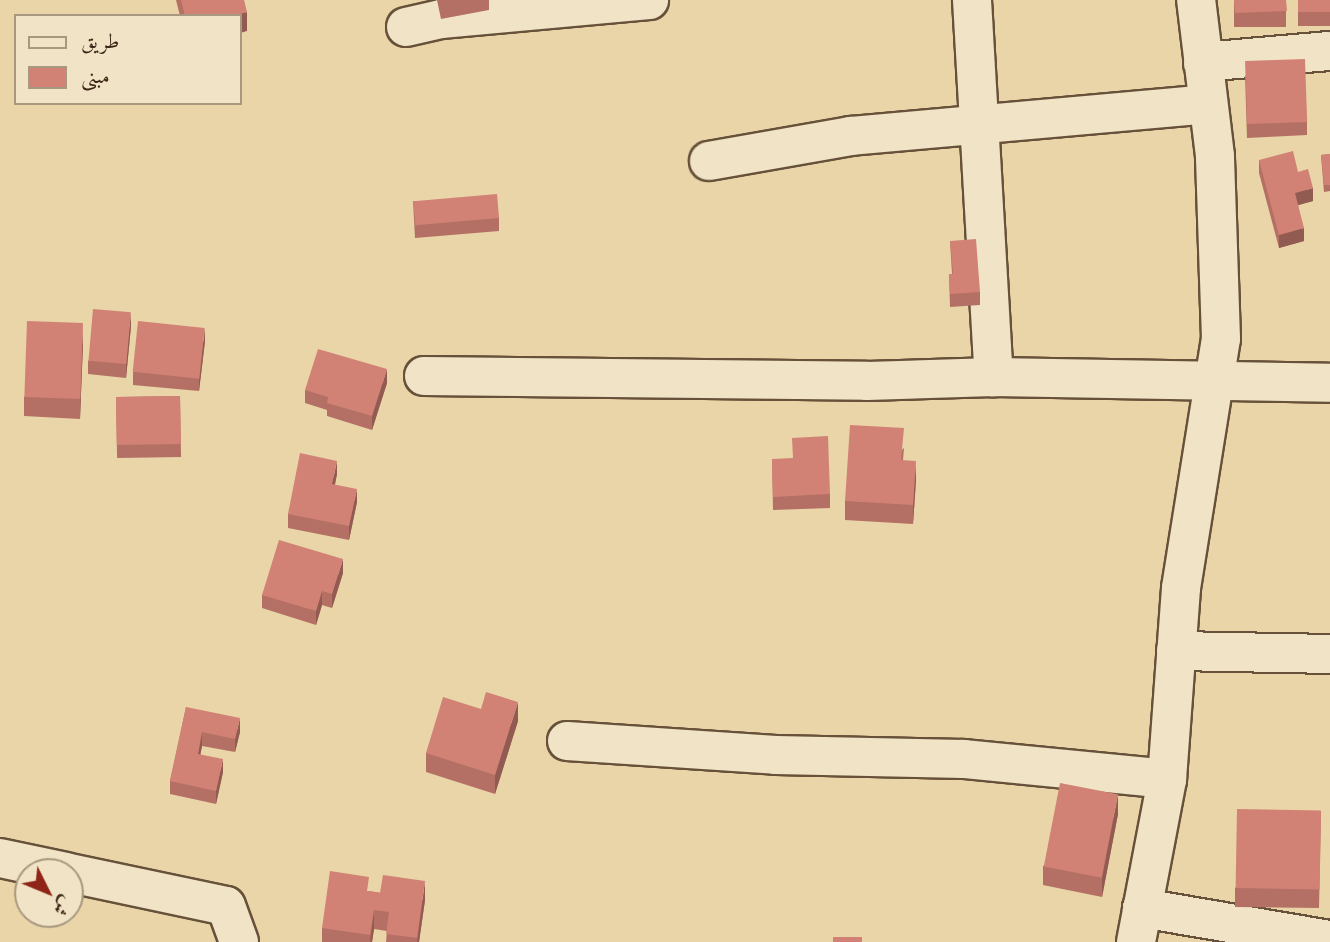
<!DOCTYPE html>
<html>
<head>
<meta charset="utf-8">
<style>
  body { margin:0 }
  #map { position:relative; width:1330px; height:942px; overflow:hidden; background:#e9d5a7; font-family:Alegreya,Amiri,serif }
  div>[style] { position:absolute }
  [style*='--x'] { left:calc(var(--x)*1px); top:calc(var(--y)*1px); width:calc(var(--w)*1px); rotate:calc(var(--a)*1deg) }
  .roads { filter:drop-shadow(2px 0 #67513a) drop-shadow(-2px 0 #67513a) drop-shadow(0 2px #67513a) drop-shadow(0 -2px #67513a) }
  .minor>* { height:38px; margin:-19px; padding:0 19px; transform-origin:19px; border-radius:19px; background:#f1e4c6 }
  .wall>* { inset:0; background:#b47065; transform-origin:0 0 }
  .shaded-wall>* { inset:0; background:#925b52 }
  .building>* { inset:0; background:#d18275; transform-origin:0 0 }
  span { translate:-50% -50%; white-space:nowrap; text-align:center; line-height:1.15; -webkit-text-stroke:7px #f1e4c6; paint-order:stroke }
  .legend { position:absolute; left:14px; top:14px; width:228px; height:91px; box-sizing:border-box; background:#f1e4c6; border:2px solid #a99880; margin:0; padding:9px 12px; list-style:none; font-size:21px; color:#3c2516 }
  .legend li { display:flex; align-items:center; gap:14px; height:35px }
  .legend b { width:35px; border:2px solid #a99880 }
  .north { position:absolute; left:14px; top:858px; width:70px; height:70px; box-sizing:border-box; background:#f1e4c6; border:2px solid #a99880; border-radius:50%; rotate:133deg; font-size:19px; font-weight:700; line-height:28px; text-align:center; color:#3c2516 }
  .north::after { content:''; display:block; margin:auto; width:24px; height:32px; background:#8f2418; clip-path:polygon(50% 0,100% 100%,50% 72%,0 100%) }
</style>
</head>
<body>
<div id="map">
  <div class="roads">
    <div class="minor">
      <div style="--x:972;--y:0;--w:378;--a:86.7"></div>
      <div style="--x:406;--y:27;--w:36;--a:-13"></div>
      <div style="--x:441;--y:19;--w:209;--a:-5.2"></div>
      <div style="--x:1203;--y:62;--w:127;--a:-5"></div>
      <div style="--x:709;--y:161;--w:144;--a:-10"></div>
      <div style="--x:851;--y:136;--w:358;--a:-5.1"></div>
      <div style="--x:424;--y:376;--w:443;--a:0.6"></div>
      <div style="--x:867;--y:381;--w:127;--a:-1.8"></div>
      <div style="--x:994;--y:377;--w:336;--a:1"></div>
      <div style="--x:1176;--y:651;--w:154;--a:1.1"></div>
      <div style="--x:567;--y:741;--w:209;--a:3.8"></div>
      <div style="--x:776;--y:755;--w:188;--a:1.2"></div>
      <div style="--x:964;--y:759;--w:204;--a:5.6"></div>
      <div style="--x:0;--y:858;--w:67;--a:12"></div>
      <div style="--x:70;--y:873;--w:159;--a:11.9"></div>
      <div style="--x:226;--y:906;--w:38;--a:70"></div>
      <div style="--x:1142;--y:908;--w:191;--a:9.7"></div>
      <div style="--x:1136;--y:942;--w:166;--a:-79.2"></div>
      <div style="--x:1167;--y:779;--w:192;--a:-85.8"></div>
      <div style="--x:1181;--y:588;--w:252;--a:-80.9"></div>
      <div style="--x:1221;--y:339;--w:183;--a:-91.9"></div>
      <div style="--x:1215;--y:156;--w:157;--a:-96.9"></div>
    </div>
  </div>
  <div class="wall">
    <div style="clip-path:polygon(176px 0,244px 0,247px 31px,240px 16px,180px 16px)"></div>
    <div style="clip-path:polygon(437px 0,489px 0,489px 10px,441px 19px)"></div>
    <div style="left:1234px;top:0;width:52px;height:27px"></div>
    <div style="left:1298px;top:0;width:32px;height:26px"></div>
    <div style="clip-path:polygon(1245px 75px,1307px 122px,1307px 135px,1247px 138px)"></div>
    <div style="clip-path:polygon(1330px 154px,1330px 191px,1324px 192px,1321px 155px)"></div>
    <div style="clip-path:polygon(1259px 160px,1298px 172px,1313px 201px,1298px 205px,1304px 241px,1279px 248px,1259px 173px)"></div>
    <div style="clip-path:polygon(413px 201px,499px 218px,499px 231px,415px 238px)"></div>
    <div style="clip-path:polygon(950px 241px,980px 292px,980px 305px,950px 307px,949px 274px,952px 274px)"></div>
    <div style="clip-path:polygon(131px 326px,126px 378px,88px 374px,88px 361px)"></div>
    <div style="clip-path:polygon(205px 341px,199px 391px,133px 385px,133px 372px)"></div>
    <div style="clip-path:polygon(83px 343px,80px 419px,24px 416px,24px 397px)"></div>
    <div style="clip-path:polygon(387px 383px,372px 430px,327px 416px,327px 410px,305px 403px,305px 390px)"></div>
    <div style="left:180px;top:396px;width:61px;height:64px;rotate:89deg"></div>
    <div style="clip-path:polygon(904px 448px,903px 460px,916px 480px,913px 524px,845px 520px,845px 501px)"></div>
    <div style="clip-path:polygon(772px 459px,830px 494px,830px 508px,773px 510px)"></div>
    <div style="clip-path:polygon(337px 474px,335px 485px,357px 502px,349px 540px,288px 528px,288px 514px)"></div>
    <div style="clip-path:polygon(343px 573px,332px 608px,322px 605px,316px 625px,262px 608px,262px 595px)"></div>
    <div style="clip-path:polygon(186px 707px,240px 732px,235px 752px,202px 746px,200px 754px,223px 772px,216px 804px,170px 794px,170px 781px)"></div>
    <div style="clip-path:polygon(518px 721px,495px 794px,426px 772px,426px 753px)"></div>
    <div style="clip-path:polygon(1321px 811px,1319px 908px,1235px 907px,1235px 888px)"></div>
    <div style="clip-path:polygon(1118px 814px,1102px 897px,1043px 885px,1043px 866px)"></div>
    <div style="clip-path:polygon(369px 891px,425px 900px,419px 942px,386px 942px,387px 931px,374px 929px,372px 942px,322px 942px,322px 928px)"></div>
  </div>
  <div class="shaded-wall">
    <div style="clip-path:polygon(247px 12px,247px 31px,240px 33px,240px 16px,233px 16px)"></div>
    <div style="clip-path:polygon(1313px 188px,1313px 201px,1295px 206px,1295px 193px)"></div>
    <div style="clip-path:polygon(1304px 228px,1304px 241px,1279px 248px,1279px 235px)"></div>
    <div style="clip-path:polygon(131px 312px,131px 326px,126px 378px,126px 364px)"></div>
    <div style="clip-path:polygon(83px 323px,83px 343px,80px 419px,80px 399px)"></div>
    <div style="clip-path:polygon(205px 328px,205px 341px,199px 391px,199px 378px)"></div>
    <div style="clip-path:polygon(387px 369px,387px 383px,372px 430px,372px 416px)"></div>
    <div style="clip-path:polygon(337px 461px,337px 474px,332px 497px,332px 484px)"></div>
    <div style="clip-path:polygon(916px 461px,916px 480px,913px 524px,913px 505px)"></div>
    <div style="clip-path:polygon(357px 489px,357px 502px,349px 540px,349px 526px)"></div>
    <div style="clip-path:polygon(343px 559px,343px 573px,332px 608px,332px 594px)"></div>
    <div style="clip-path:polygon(322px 591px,322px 605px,316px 625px,316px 611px)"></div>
    <div style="clip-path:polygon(518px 702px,518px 721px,495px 794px,495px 775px)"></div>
    <div style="clip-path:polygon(240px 718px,240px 732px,235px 752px,235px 739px)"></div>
    <div style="clip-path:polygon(202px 732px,202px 746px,198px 767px,198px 754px)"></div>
    <div style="clip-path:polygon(223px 759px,223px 772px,216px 804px,216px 791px)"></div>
    <div style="clip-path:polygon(1118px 794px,1118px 814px,1102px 897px,1102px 878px)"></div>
    <div style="clip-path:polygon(425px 881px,425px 900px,419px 942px,417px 942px)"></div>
    <div style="clip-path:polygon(374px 910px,374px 929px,372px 942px,370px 942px)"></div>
  </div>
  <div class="building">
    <div style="clip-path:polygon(181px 0,244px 0,247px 12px,233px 16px,185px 16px)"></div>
    <div style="clip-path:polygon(1234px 0,1286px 0,1287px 11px,1235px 13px)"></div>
    <div style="left:1298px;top:0;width:32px;height:12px"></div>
    <div style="left:1305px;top:59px;width:63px;height:60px;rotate:88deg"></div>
    <div style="clip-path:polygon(1293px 151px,1298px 172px,1308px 169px,1313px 188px,1295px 193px,1304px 228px,1279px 235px,1259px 160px)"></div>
    <div style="clip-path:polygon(1330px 154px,1330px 185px,1324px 185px,1321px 155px)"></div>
    <div style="left:497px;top:194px;width:24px;height:84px;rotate:85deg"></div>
    <div style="clip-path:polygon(976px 239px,980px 292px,950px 294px,949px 274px,953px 274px,950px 241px)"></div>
    <div style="left:93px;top:309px;width:38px;height:52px;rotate:5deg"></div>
    <div style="left:27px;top:321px;width:56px;height:76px;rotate:2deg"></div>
    <div style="left:138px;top:321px;width:67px;height:51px;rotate:6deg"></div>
    <div style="clip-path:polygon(318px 349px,387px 369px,372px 416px,327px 403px,328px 397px,305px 390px)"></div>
    <div style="left:180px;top:396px;width:48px;height:64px;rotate:89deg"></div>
    <div style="clip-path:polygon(850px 425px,904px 428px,901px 460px,916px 461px,913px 505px,845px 501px)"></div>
    <div style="clip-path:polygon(828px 436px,830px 494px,773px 497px,772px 459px,793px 458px,792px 438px)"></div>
    <div style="clip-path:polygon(300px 453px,337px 461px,332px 484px,357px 489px,349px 526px,288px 514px)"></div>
    <div style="clip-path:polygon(279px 540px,343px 559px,332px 594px,322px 591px,316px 611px,262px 595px)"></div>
    <div style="clip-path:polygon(486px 692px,518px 702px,495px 775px,426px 753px,443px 697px,481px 709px)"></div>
    <div style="clip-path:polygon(186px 707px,240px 718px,235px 739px,202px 732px,198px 754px,223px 759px,216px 791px,170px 781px)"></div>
    <div style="left:1060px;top:783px;width:59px;height:85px;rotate:11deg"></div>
    <div style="left:1237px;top:809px;width:84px;height:79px;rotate:1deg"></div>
    <div style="clip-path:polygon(330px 871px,369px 877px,367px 891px,380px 893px,383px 875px,425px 881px,417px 938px,386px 934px,389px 912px,374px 910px,370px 935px,322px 928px)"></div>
    <div style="left:833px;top:937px;width:29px;height:5px"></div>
  </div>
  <ul class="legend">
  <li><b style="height:9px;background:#f1e4c6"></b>طريق</li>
  <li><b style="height:19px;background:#d18275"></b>مبنى</li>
  </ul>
  <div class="north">ش</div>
</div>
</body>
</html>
